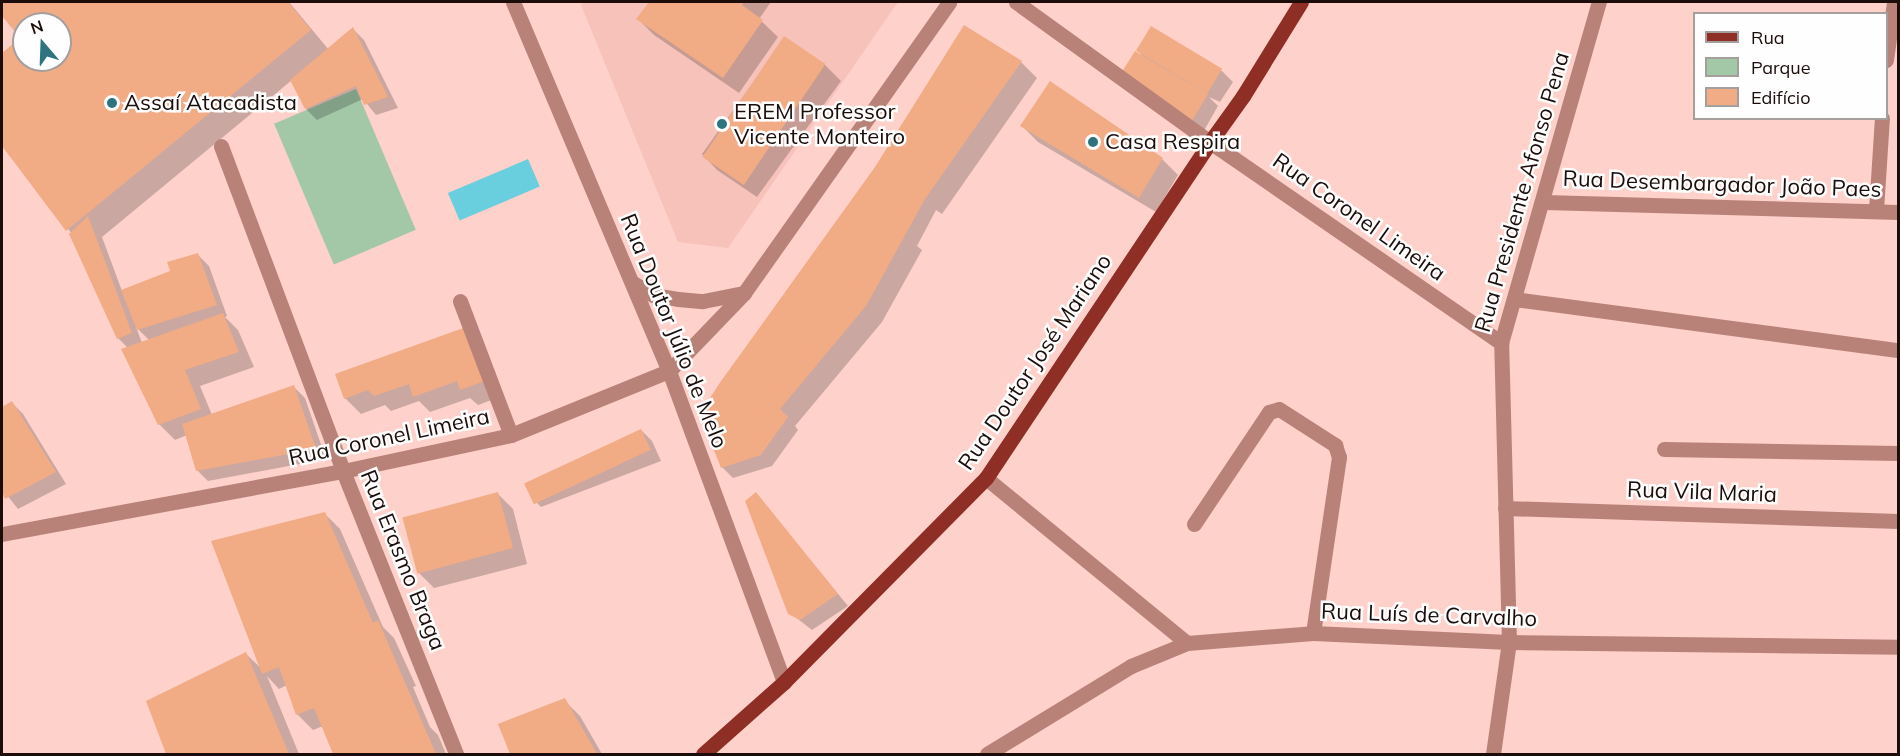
<!DOCTYPE html>
<html>
<head>
<meta charset="utf-8">
<style>
  body { margin:0 }
  #map { position:relative; width:1900px; height:756px; overflow:hidden; background:#fed1ca; font-family:Mulish,sans-serif }
  div>[style] { position:absolute }
  [style*='--x'] { left:calc(var(--x)*1px); top:calc(var(--y)*1px); width:calc(var(--w)*1px); rotate:calc(var(--a)*1deg) }
  .built>* { inset:0; background:#f7c2ba }
  .green>* { inset:0; background:#a3c8a8; transform-origin:0 0 }
  .water>* { inset:0; background:#69cede; transform-origin:0 0 }
  .shadow>* { inset:0; background:#0003 }
  .building>* { inset:0; background:#f1ac86; transform-origin:0 0 }
  .minor>* { height:15px; margin:-7.5px; padding:0 7.5px; transform-origin:7.5px; border-radius:7.5px; background:#b98279 }
  .major>* { height:15px; margin:-7.5px; padding:0 7.5px; transform-origin:7.5px; border-radius:7.5px; background:#8f2e25 }
  .dots>* { width:16px; height:16px; translate:-50% -50%; box-sizing:border-box; border:3px solid #fefefe; border-radius:50% }
  span { translate:-50% -50%; white-space:nowrap; text-align:center; line-height:1.15; -webkit-text-stroke:5px #fefefe; paint-order:stroke }
  .poi-label { font-size:22px; color:#1c0d0b }
  .left { translate:0 -50%; text-align:left }
  .street-label { font-size:22px; color:#1c0d0b }
  .frame { position:absolute; inset:0; border:3px solid #1c0d0b; pointer-events:none }
  .legend { position:absolute; left:1693px; top:12px; width:195px; height:108px; box-sizing:border-box; background:#fefefe; border:2px solid #a49e9d; margin:0; padding:8px 10px; list-style:none; font-size:18px; color:#1c0d0b }
  .legend li { display:flex; align-items:center; gap:12px; height:30px }
  .legend b { width:30px; border:2px solid #a49e9d }
  .north { position:absolute; left:12px; top:12px; width:60px; height:60px; box-sizing:border-box; background:#fefefe; border:2px solid #a49e9d; border-radius:50%; rotate:341deg; font-size:16px; font-weight:700; line-height:24px; text-align:center; color:#1c0d0b }
  .north::after { content:''; display:block; margin:auto; width:21px; height:27px; background:#2d747f; clip-path:polygon(50% 0,100% 100%,50% 72%,0 100%) }
</style>
</head>
<body>
<div id="map">
  <div class="built">
    <div style="clip-path:polygon(583px 2px,898px 2px,728px 248px,678px 242px,581px 5px)"></div>
  </div>
  <div class="green">
    <div style="left:356px;top:89px;width:153px;height:89px;rotate:67deg"></div>
  </div>
  <div class="water">
    <div style="left:528px;top:159px;width:30px;height:87px;rotate:67deg"></div>
  </div>
  <div class="shadow">
    <div style="clip-path:polygon(evenodd,2px 2px,289px 2px,329px 50px,353px 29px,364px 40px,398px 108px,376px 115px,363px 99px,317px 120px,306px 109px,292px 80px,102px 237px,122px 291px,172px 272px,198px 255px,209px 266px,227px 316px,225px 317px,238px 330px,254px 367px,200px 386px,212px 415px,294px 387px,305px 398px,326px 459px,208px 481px,197px 470px,187px 435px,175px 440px,159px 424px,128px 348px,118px 338px,72px 234px,2px 143px,2px 55px,22px 39px,2px 13px,2px 2px,24px 24px,60px 24px,60px 60px,24px 60px,24px 24px,2px 2px,136px 327px,149px 340px,142px 343px,136px 327px)"></div>
    <div style="clip-path:polygon(651px 2px,771px 2px,759px 19px,778px 37px,739px 93px,654px 35px,638px 19px)"></div>
    <div style="clip-path:polygon(1152px 28px,1222px 71px,1233px 82px,1220px 102px,1209px 97px,1218px 106px,1202px 134px,1137px 49px)"></div>
    <div style="clip-path:polygon(785px 38px,825px 65px,841px 81px,757px 197px,717px 170px,702px 154px)"></div>
    <div style="clip-path:polygon(1021px 62px,1037px 78px,942px 214px,936px 210px,917px 246px,922px 250px,882px 322px,795px 426px,798px 430px,772px 466px,733px 478px,722px 467px)"></div>
    <div style="clip-path:polygon(1022px 126px,1162px 159px,1178px 175px,1156px 212px,1038px 142px)"></div>
    <div style="clip-path:polygon(466px 329px,500px 397px,478px 405px,470px 398px,430px 412px,419px 401px,391px 411px,385px 405px,361px 414px,345px 398px)"></div>
    <div style="clip-path:polygon(12px 403px,23px 414px,66px 484px,18px 509px,2px 489px,2px 408px)"></div>
    <div style="clip-path:polygon(641px 430px,652px 441px,661px 461px,541px 507px,530px 496px)"></div>
    <div style="clip-path:polygon(497px 493px,513px 509px,527px 564px,434px 588px,418px 572px)"></div>
    <div style="clip-path:polygon(756px 494px,848px 606px,812px 630px,790px 613px)"></div>
    <div style="clip-path:polygon(324px 513px,340px 529px,383px 627px,394px 638px,416px 686px,413px 687px,430px 727px,438px 735px,446px 754px,334px 754px,323px 726px,313px 730px,297px 714px,287px 685px,279px 689px,267px 676px,299px 754px,167px 754px,148px 702px,246px 654px,263px 670px)"></div>
    <div style="clip-path:polygon(564px 700px,580px 716px,602px 754px,512px 754px,500px 725px)"></div>
  </div>
  <div class="building">
    <div style="clip-path:polygon(evenodd,2px 2px,288px 2px,311px 30px,66px 231px,2px 146px,2px 53px,20px 38px,2px 16px,2px 2px,24px 24px,60px 24px,60px 60px,24px 60px,24px 24px)"></div>
    <div style="clip-path:polygon(649px 2px,744px 2px,742px 5px,763px 20px,723px 78px,636px 19px)"></div>
    <div style="clip-path:polygon(964px 25px,1022px 61px,925px 199px,866px 306px,780px 409px,788px 417px,761px 455px,721px 468px,700px 414px,719px 384px,875px 167px)"></div>
    <div style="left:1151px;top:26px;width:83px;height:29px;rotate:31deg"></div>
    <div style="clip-path:polygon(353px 27px,388px 97px,364px 105px,356px 86px,305px 109px,290px 80px)"></div>
    <div style="left:784px;top:36px;width:50px;height:146px;rotate:34deg"></div>
    <div style="clip-path:polygon(1135px 51px,1208px 94px,1190px 124px,1120px 75px)"></div>
    <div style="clip-path:polygon(1050px 81px,1163px 158px,1139px 198px,1020px 126px)"></div>
    <div style="clip-path:polygon(88px 216px,132px 333px,117px 339px,69px 234px)"></div>
    <div style="clip-path:polygon(198px 253px,217px 305px,137px 330px,121px 290px,170px 271px,167px 262px)"></div>
    <div style="clip-path:polygon(223px 313px,239px 352px,185px 370px,201px 409px,158px 425px,121px 349px)"></div>
    <div style="clip-path:polygon(466px 327px,485px 381px,460px 390px,457px 381px,413px 397px,409px 384px,374px 396px,368px 390px,344px 399px,335px 374px)"></div>
    <div style="clip-path:polygon(294px 385px,316px 449px,196px 471px,182px 424px)"></div>
    <div style="clip-path:polygon(12px 401px,56px 472px,5px 499px,2px 492px,2px 407px)"></div>
    <div style="left:641px;top:429px;width:23px;height:129px;rotate:65deg"></div>
    <div style="left:498px;top:492px;width:58px;height:99px;rotate:75deg"></div>
    <div style="clip-path:polygon(756px 492px,838px 594px,800px 620px,788px 614px,745px 501px)"></div>
    <div style="clip-path:polygon(325px 512px,373px 623px,378px 620px,436px 754px,333px 754px,314px 708px,296px 715px,279px 667px,262px 674px,211px 541px)"></div>
    <div style="clip-path:polygon(246px 652px,289px 754px,166px 754px,146px 701px)"></div>
    <div style="clip-path:polygon(565px 698px,597px 754px,510px 754px,498px 724px)"></div>
  </div>
  <div class="minor">
    <div style="--x:513;--y:2;--w:401;--a:67.1"></div>
    <div style="--x:669;--y:371;--w:332;--a:69.7"></div>
    <div style="--x:1016;--y:2;--w:239;--a:35.8"></div>
    <div style="--x:1210;--y:142;--w:354;--a:34.6"></div>
    <div style="--x:1886;--y:60;--w:59;--a:-82.1"></div>
    <div style="--x:221;--y:146;--w:347;--a:69.4"></div>
    <div style="--x:343;--y:471;--w:305;--a:68.2"></div>
    <div style="--x:1544;--y:202;--w:354;--a:1.6"></div>
    <div style="--x:1876;--y:210;--w:92;--a:-86.3"></div>
    <div style="--x:633;--y:283;--w:23;--a:31"></div>
    <div style="--x:653;--y:295;--w:25;--a:9"></div>
    <div style="--x:678;--y:299;--w:25;--a:5"></div>
    <div style="--x:703;--y:301;--w:42;--a:-11"></div>
    <div style="--x:1514;--y:299;--w:387;--a:7.6"></div>
    <div style="--x:460;--y:301;--w:143;--a:69.2"></div>
    <div style="--x:1664;--y:449;--w:234;--a:1"></div>
    <div style="--x:986;--y:478;--w:260;--a:39.4"></div>
    <div style="--x:1505;--y:508;--w:393;--a:1.9"></div>
    <div style="--x:1194;--y:524;--w:135;--a:-56.2"></div>
    <div style="--x:1269;--y:412;--w:10;--a:-17"></div>
    <div style="--x:1279;--y:409;--w:67;--a:32.7"></div>
    <div style="--x:1335;--y:445;--w:13;--a:72"></div>
    <div style="--x:1339;--y:457;--w:178;--a:98.4"></div>
    <div style="--x:2;--y:534;--w:347;--a:-10.5"></div>
    <div style="--x:343;--y:471;--w:172;--a:-12.1"></div>
    <div style="--x:511;--y:435;--w:170;--a:-22.1"></div>
    <div style="--x:669;--y:371;--w:108;--a:-46.1"></div>
    <div style="--x:744;--y:293;--w:356;--a:-54.8"></div>
    <div style="--x:987;--y:754;--w:169;--a:-31.4"></div>
    <div style="--x:1131;--y:666;--w:61;--a:-22.3"></div>
    <div style="--x:1187;--y:643;--w:126;--a:-4.5"></div>
    <div style="--x:1313;--y:633;--w:196;--a:2.6"></div>
    <div style="--x:1509;--y:642;--w:389;--a:0.7"></div>
    <div style="--x:1493;--y:754;--w:113;--a:-81.9"></div>
    <div style="--x:1509;--y:642;--w:299;--a:-91.5"></div>
    <div style="--x:1501;--y:343;--w:355;--a:-74"></div>
  </div>
  <div class="major">
    <div style="--x:703;--y:754;--w:108;--a:-41.6"></div>
    <div style="--x:784;--y:682;--w:287;--a:-45.3"></div>
    <div style="--x:986;--y:478;--w:404;--a:-56.3"></div>
    <div style="--x:1210;--y:142;--w:57;--a:-54.3"></div>
    <div style="--x:1243;--y:96;--w:110;--a:-58.3"></div>
  </div>
  <div class="dots">
    <div style="left:112px;top:103px;background:#2d747f"></div>
    <div style="left:722px;top:124px;background:#2d747f"></div>
    <div style="left:1093px;top:142px;background:#2d747f"></div>
  </div>
  <div class="poi-label">
    <span class="left" style="left:124px;top:103px">Assaí Atacadista</span>
    <span class="left" style="left:734px;top:124px">EREM Professor<br>Vicente Monteiro</span>
    <span class="left" style="left:1105px;top:142px">Casa Respira</span>
  </div>
  <div class="street-label">
    <span style="left:1722px;top:184px;rotate:2deg">Rua Desembargador João Paes</span>
    <span style="left:1522px;top:192px;rotate:-74deg">Rua Presidente Afonso Pena</span>
    <span style="left:1359px;top:217px;rotate:35deg">Rua Coronel Limeira</span>
    <span style="left:674px;top:331px;rotate:68deg">Rua Doutor Júlio de Melo</span>
    <span style="left:1035px;top:362px;rotate:-56deg">Rua Doutor José Mariano</span>
    <span style="left:389px;top:437px;rotate:-12deg">Rua Coronel Limeira</span>
    <span style="left:1702px;top:492px;rotate:2deg">Rua Vila Maria</span>
    <span style="left:403px;top:560px;rotate:68deg">Rua Erasmo Braga</span>
    <span style="left:1429px;top:615px;rotate:2deg">Rua Luís de Carvalho</span>
  </div>
  <div class="frame"></div>
  <ul class="legend">
  <li><b style="height:8px;background:#8f2e25"></b>Rua</li>
  <li><b style="height:16px;background:#a3c8a8"></b>Parque</li>
  <li><b style="height:16px;background:#f1ac86"></b>Edifício</li>
  </ul>
  <div class="north">N</div>
</div>
</body>
</html>
